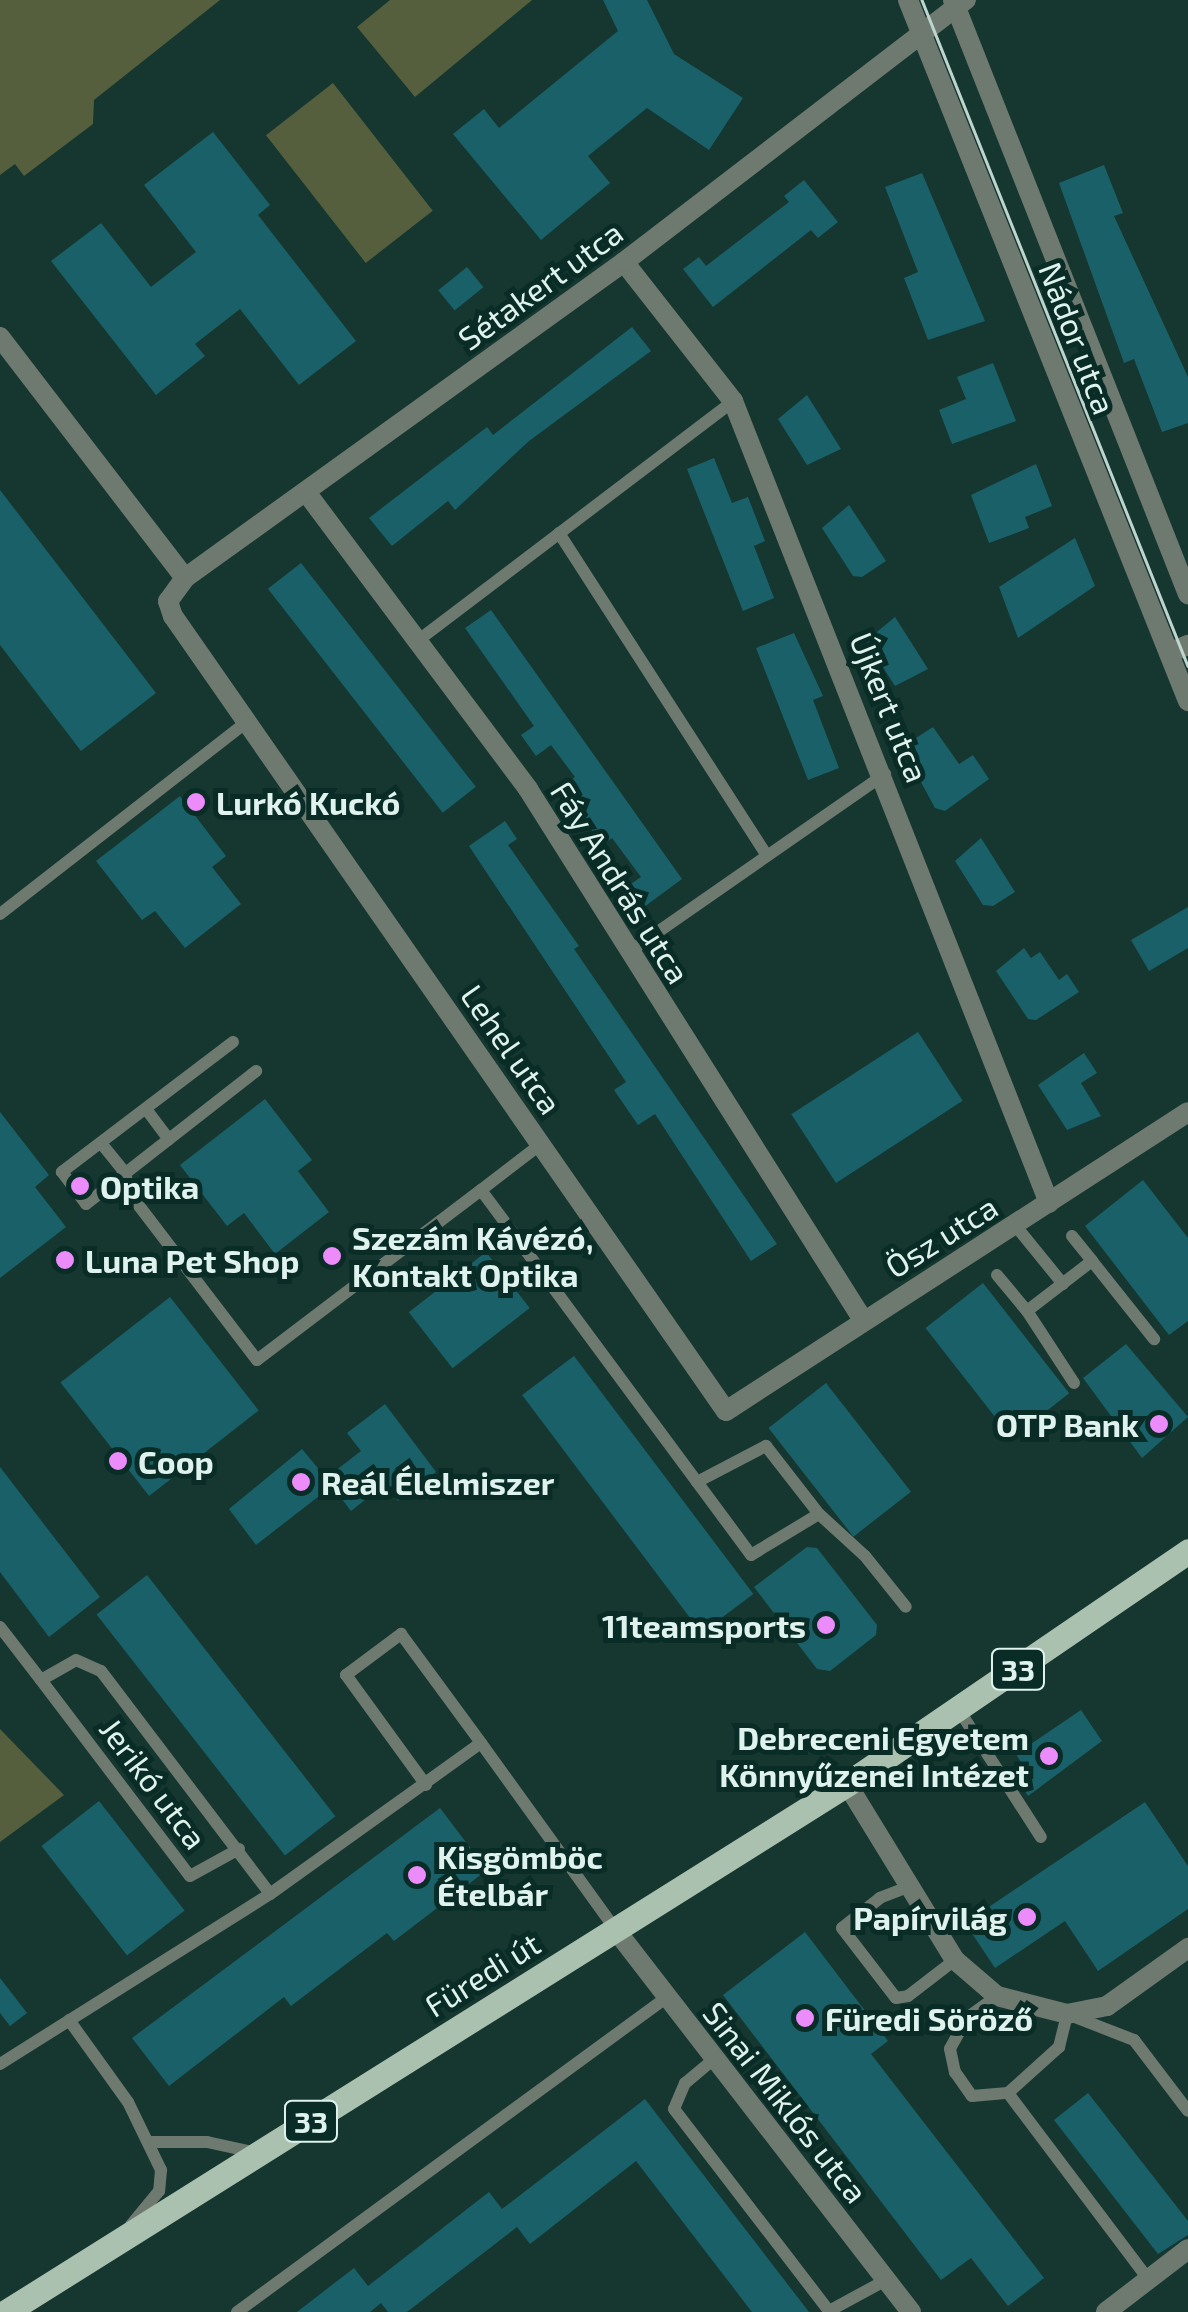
<!DOCTYPE html>
<html>
<head>
<meta charset="utf-8">
<style>
  body { margin:0 }
  #map { position:relative; width:1188px; height:2312px; overflow:hidden; background:#153730; font-family:"Exo 2",sans-serif }
  div>[style] { position:absolute }
  [style*='--x'] { left:calc(var(--x)*1px); top:calc(var(--y)*1px); width:calc(var(--w)*1px); rotate:calc(var(--a)*1deg) }
  .green>* { inset:0; background:#555f3d; transform-origin:0 0 }
  .building>* { inset:0; background:#1a6069; transform-origin:0 0 }
  .service>* { height:12px; margin:-6px; padding:0 6px; transform-origin:6px; border-radius:6px; background:#6e7970 }
  .pedestrian>* { height:20px; margin:-10px; padding:0 10px; transform-origin:10px; border-radius:10px; background:#6e7970 }
  .minor>* { height:20px; margin:-10px; padding:0 10px; transform-origin:10px; border-radius:10px; background:#6e7970 }
  .tertiary>* { height:20px; margin:-10px; padding:0 10px; transform-origin:10px; border-radius:10px; background:#6e7970 }
  .primary>* { height:25px; margin:-12.5px; padding:0 12.5px; transform-origin:12.5px; border-radius:12.5px; background:#abc1af }
  .tram>* { height:2.5px; margin:-1.25px; padding:0 1.25px; transform-origin:1.25px; border-radius:1.25px; background:#bed4ce }
  .dots>* { width:28px; height:28px; translate:-50% -50%; box-sizing:border-box; border:5px solid #092d26; border-radius:50% }
  span { translate:-50% -50%; white-space:nowrap; text-align:center; line-height:1.15; -webkit-text-stroke:10px #092d26; paint-order:stroke }
  .shield-label span { padding:2px 8px; background:#092d26; border:2px solid; border-radius:8px; -webkit-text-stroke-width:0 }
  .shield-label { font-size:30px; color:#dff2ed; font-weight:700 }
  .street-label { font-size:32px; color:#dff2ed }
  .poi-label { font-size:32px; color:#dff2ed; font-weight:700 }
  .left { translate:0 -50%; text-align:left }
  .right { translate:-100% -50%; text-align:right }
</style>
</head>
<body>
<div id="map">
  <div class="green">
    <div style="clip-path:polygon(0 0,220px 0,94px 100px,93px 124px,24px 176px,15px 164px,0 175px)"></div>
    <div style="clip-path:polygon(390px 0,532px 0,415px 97px,357px 27px)"></div>
    <div style="left:333px;top:83px;width:162px;height:85px;rotate:52deg"></div>
    <div style="clip-path:polygon(0 1729px,64px 1795px,0 1842px)"></div>
  </div>
  <div class="building">
    <div style="clip-path:polygon(603px 0,647px 0,674px 54px,743px 98px,709px 150px,647px 108px,588px 156px,610px 183px,541px 240px,453px 134px,484px 109px,499px 128px,618px 31px)"></div>
    <div style="clip-path:polygon(213px 132px,270px 205px,258px 215px,356px 341px,299px 385px,240px 309px,195px 344px,205px 356px,156px 395px,51px 261px,101px 223px,151px 287px,196px 252px,144px 185px)"></div>
    <div style="clip-path:polygon(1104px 165px,1123px 213px,1114px 216px,1188px 377px,1188px 423px,1162px 432px,1134px 359px,1124px 363px,1059px 183px)"></div>
    <div style="clip-path:polygon(922px 173px,985px 321px,928px 340px,904px 278px,918px 272px,885px 187px)"></div>
    <div style="clip-path:polygon(804px 180px,838px 222px,818px 238px,811px 230px,713px 307px,683px 269px,699px 257px,706px 266px,789px 202px,784px 196px)"></div>
    <div style="left:467px;top:267px;width:26px;height:37px;rotate:51deg"></div>
    <div style="clip-path:polygon(632px 327px,651px 351px,529px 441px,455px 510px,448px 501px,392px 546px,369px 518px,487px 427px,493px 435px)"></div>
    <div style="clip-path:polygon(993px 363px,1016px 421px,952px 444px,939px 410px,966px 399px,957px 377px)"></div>
    <div style="clip-path:polygon(807px 395px,841px 449px,807px 465px,778px 419px)"></div>
    <div style="clip-path:polygon(714px 458px,732px 503px,748px 497px,765px 541px,754px 546px,774px 598px,743px 611px,687px 469px)"></div>
    <div style="clip-path:polygon(1036px 464px,1052px 506px,1025px 517px,1029px 528px,989px 543px,971px 495px)"></div>
    <div style="clip-path:polygon(0 490px,156px 693px,81px 751px,0 645px)"></div>
    <div style="clip-path:polygon(849px 505px,886px 561px,862px 577px,853px 576px,822px 528px)"></div>
    <div style="clip-path:polygon(1075px 538px,1095px 586px,1018px 638px,999px 587px)"></div>
    <div style="left:301px;top:563px;width:284px;height:42px;rotate:52deg"></div>
    <div style="clip-path:polygon(491px 610px,682px 879px,644px 907px,628px 886px,641px 877px,612px 838px,603px 845px,589px 827px,563px 786px,575px 777px,551px 745px,536px 756px,521px 735px,534px 726px,465px 628px)"></div>
    <div style="clip-path:polygon(895px 617px,928px 669px,895px 686px,866px 641px)"></div>
    <div style="clip-path:polygon(794px 633px,823px 696px,813px 700px,839px 768px,808px 780px,756px 648px)"></div>
    <div style="clip-path:polygon(933px 727px,959px 764px,973px 755px,989px 779px,945px 811px,935px 808px,902px 747px)"></div>
    <div style="clip-path:polygon(180px 796px,226px 856px,212px 867px,241px 904px,185px 948px,155px 911px,142px 920px,96px 861px)"></div>
    <div style="clip-path:polygon(505px 821px,517px 839px,508px 845px,579px 946px,574px 949px,777px 1244px,751px 1261px,655px 1114px,638px 1125px,614px 1090px,626px 1082px,469px 846px)"></div>
    <div style="clip-path:polygon(981px 838px,1015px 892px,993px 906px,983px 905px,955px 861px)"></div>
    <div style="clip-path:polygon(1188px 907px,1188px 948px,1149px 971px,1131px 940px)"></div>
    <div style="clip-path:polygon(1024px 948px,1031px 958px,1040px 952px,1059px 980px,1067px 974px,1079px 992px,1036px 1020px,1028px 1019px,996px 971px)"></div>
    <div style="left:918px;top:1032px;width:82px;height:151px;rotate:57deg"></div>
    <div style="clip-path:polygon(1084px 1053px,1097px 1073px,1081px 1083px,1101px 1116px,1067px 1130px,1038px 1085px)"></div>
    <div style="clip-path:polygon(265px 1099px,312px 1160px,298px 1171px,329px 1212px,275px 1254px,244px 1213px,227px 1226px,180px 1165px)"></div>
    <div style="clip-path:polygon(0 1112px,49px 1175px,35px 1187px,66px 1227px,0 1278px)"></div>
    <div style="clip-path:polygon(1143px 1180px,1188px 1238px,1188px 1321px,1169px 1335px,1085px 1226px)"></div>
    <div style="left:486px;top:1252px;width:71px;height:98px;rotate:52deg"></div>
    <div style="left:983px;top:1283px;width:140px;height:73px;rotate:52deg"></div>
    <div style="left:170px;top:1297px;width:144px;height:139px;rotate:52deg"></div>
    <div style="clip-path:polygon(1126px 1344px,1188px 1417px,1142px 1458px,1083px 1378px)"></div>
    <div style="left:574px;top:1356px;width:298px;height:65px;rotate:53deg"></div>
    <div style="left:826px;top:1383px;width:138px;height:73px;rotate:52deg"></div>
    <div style="clip-path:polygon(385px 1404px,436px 1472px,398px 1501px,385px 1484px,351px 1511px,332px 1486px,256px 1545px,229px 1509px,302px 1449px,326px 1478px,361px 1451px,347px 1433px)"></div>
    <div style="clip-path:polygon(0 1467px,100px 1597px,49px 1637px,0 1572px)"></div>
    <div style="clip-path:polygon(807px 1547px,817px 1548px,877px 1625px,876px 1635px,830px 1671px,817px 1669px,754px 1587px)"></div>
    <div style="left:147px;top:1575px;width:306px;height:64px;rotate:52deg"></div>
    <div style="clip-path:polygon(1081px 1710px,1102px 1741px,1028px 1796px,1014px 1775px,1024px 1767px,1016px 1754px)"></div>
    <div style="left:99px;top:1801px;width:139px;height:73px;rotate:52deg"></div>
    <div style="clip-path:polygon(1145px 1802px,1188px 1866px,1188px 1909px,1098px 1971px,1065px 1921px,995px 1968px,965px 1923px)"></div>
    <div style="clip-path:polygon(440px 1808px,487px 1870px,394px 1941px,387px 1933px,291px 2006px,284px 1997px,169px 2086px,132px 2038px)"></div>
    <div style="clip-path:polygon(805px 1932px,888px 2041px,871px 2054px,1044px 2278px,1008px 2306px,971px 2258px,941px 2280px,723px 1995px)"></div>
    <div style="clip-path:polygon(0 1978px,27px 2013px,10px 2026px,0 2013px)"></div>
    <div style="clip-path:polygon(1088px 2093px,1188px 2221px,1188px 2235px,1158px 2254px,1054px 2120px)"></div>
    <div style="clip-path:polygon(645px 2099px,809px 2312px,752px 2312px,636px 2161px,530px 2244px,517px 2227px,407px 2312px,388px 2312px,381px 2303px,370px 2312px,297px 2312px,354px 2268px,368px 2286px,489px 2192px,502px 2209px)"></div>
  </div>
  <div class="service">
    <div style="--x:559;--y:533;--w:384;--a:57.2"></div>
    <div style="--x:420;--y:639;--w:393;--a:-37.2"></div>
    <div style="--x:0;--y:914;--w:313;--a:-37.9"></div>
    <div style="--x:629;--y:952;--w:312;--a:-34.8"></div>
    <div style="--x:233;--y:1042;--w:215;--a:142.8"></div>
    <div style="--x:62;--y:1172;--w:40;--a:53"></div>
    <div style="--x:86;--y:1204;--w:216;--a:-38"></div>
    <div style="--x:146;--y:1109;--w:38;--a:53"></div>
    <div style="--x:101;--y:1143;--w:38;--a:51"></div>
    <div style="--x:125;--y:1173;--w:22;--a:77"></div>
    <div style="--x:130;--y:1194;--w:209;--a:52.6"></div>
    <div style="--x:257;--y:1360;--w:281;--a:-37.2"></div>
    <div style="--x:481;--y:1190;--w:454;--a:53.5"></div>
    <div style="--x:751;--y:1555;--w:79;--a:-31.1"></div>
    <div style="--x:819;--y:1514;--w:62;--a:42.4"></div>
    <div style="--x:865;--y:1556;--w:65;--a:51.2"></div>
    <div style="--x:481;--y:1190;--w:76;--a:-37.5"></div>
    <div style="--x:1015;--y:1225;--w:76;--a:50.9"></div>
    <div style="--x:1072;--y:1236;--w:32;--a:51"></div>
    <div style="--x:997;--y:1275;--w:47;--a:50.2"></div>
    <div style="--x:1074;--y:1383;--w:86;--a:-123.1"></div>
    <div style="--x:1027;--y:1311;--w:82;--a:-37.6"></div>
    <div style="--x:1092;--y:1261;--w:100;--a:51.5"></div>
    <div style="--x:697;--y:1482;--w:78;--a:-27.6"></div>
    <div style="--x:766;--y:1446;--w:86;--a:52.1"></div>
    <div style="--x:0;--y:1627;--w:67;--a:52.3"></div>
    <div style="--x:41;--y:1680;--w:40;--a:-29.7"></div>
    <div style="--x:76;--y:1660;--w:27;--a:24"></div>
    <div style="--x:101;--y:1671;--w:280;--a:52.8"></div>
    <div style="--x:41;--y:1680;--w:246;--a:52.8"></div>
    <div style="--x:190;--y:1876;--w:56;--a:-28.9"></div>
    <div style="--x:959;--y:1710;--w:151;--a:57.2"></div>
    <div style="--x:426;--y:1785;--w:136;--a:-126"></div>
    <div style="--x:346;--y:1675;--w:69;--a:-36.7"></div>
    <div style="--x:401;--y:1634;--w:135;--a:53.7"></div>
    <div style="--x:908;--y:1887;--w:30;--a:159"></div>
    <div style="--x:880;--y:1898;--w:48;--a:141.7"></div>
    <div style="--x:842;--y:1928;--w:88;--a:52.4"></div>
    <div style="--x:896;--y:1998;--w:12;--a:-9"></div>
    <div style="--x:908;--y:1996;--w:59;--a:-37.5"></div>
    <div style="--x:997;--y:1996;--w:37;--a:144"></div>
    <div style="--x:967;--y:2018;--w:35;--a:119"></div>
    <div style="--x:950;--y:2049;--w:24;--a:78"></div>
    <div style="--x:955;--y:2072;--w:29;--a:55"></div>
    <div style="--x:972;--y:2096;--w:36;--a:-5"></div>
    <div style="--x:1008;--y:2093;--w:233;--a:53"></div>
    <div style="--x:69;--y:2020;--w:101;--a:54.3"></div>
    <div style="--x:128;--y:2102;--w:76;--a:64.1"></div>
    <div style="--x:161;--y:2170;--w:21;--a:95"></div>
    <div style="--x:159;--y:2191;--w:44;--a:129.5"></div>
    <div style="--x:714;--y:2059;--w:38;--a:140"></div>
    <div style="--x:685;--y:2083;--w:28;--a:113"></div>
    <div style="--x:674;--y:2109;--w:255;--a:52.5"></div>
    <div style="--x:829;--y:2311;--w:65;--a:-28.5"></div>
    <div style="--x:0;--y:2064;--w:319;--a:-32.2"></div>
    <div style="--x:270;--y:1894;--w:259;--a:-35.6"></div>
    <div style="--x:481;--y:1743;--w:229;--a:54.2"></div>
    <div style="--x:1008;--y:2093;--w:69;--a:-42"></div>
    <div style="--x:1059;--y:2047;--w:34;--a:-76"></div>
    <div style="--x:1067;--y:2014;--w:72;--a:21.2"></div>
    <div style="--x:1134;--y:2040;--w:89;--a:52.7"></div>
    <div style="--x:152;--y:2142;--w:55;--a:0"></div>
    <div style="--x:207;--y:2142;--w:47;--a:12.3"></div>
    <div style="--x:237;--y:2312;--w:533;--a:-36.22"></div>
  </div>
  <div class="pedestrian">
    <div style="--x:1106;--y:2312;--w:103;--a:-37.5"></div>
  </div>
  <div class="minor">
    <div style="--x:624;--y:262;--w:177;--a:51.9"></div>
    <div style="--x:733;--y:401;--w:862;--a:68.49"></div>
    <div style="--x:0;--y:337;--w:304;--a:52.5"></div>
    <div style="--x:185;--y:578;--w:29;--a:126"></div>
    <div style="--x:168;--y:601;--w:16;--a:72"></div>
    <div style="--x:173;--y:616;--w:968;--a:55.18"></div>
    <div style="--x:726;--y:1411;--w:550;--a:-32.91"></div>
    <div style="--x:306;--y:492;--w:371;--a:53.2"></div>
    <div style="--x:528;--y:789;--w:628;--a:57.75"></div>
    <div style="--x:185;--y:578;--w:541;--a:-35.75"></div>
    <div style="--x:624;--y:262;--w:431;--a:-37.5"></div>
    <div style="--x:1169;--y:653;--w:21;--a:-23"></div>
    <div style="--x:847;--y:1784;--w:206;--a:58.5"></div>
    <div style="--x:955;--y:1960;--w:55;--a:40.6"></div>
    <div style="--x:997;--y:1996;--w:72;--a:14.4"></div>
    <div style="--x:1067;--y:2014;--w:41;--a:-11.3"></div>
    <div style="--x:1107;--y:2006;--w:100;--a:-35.6"></div>
    <div style="--x:615;--y:1929;--w:484;--a:52.3"></div>
  </div>
  <div class="tertiary">
    <div style="--x:908;--y:0;--w:755;--a:68.23"></div>
    <div style="--x:953;--y:0;--w:639;--a:68.42"></div>
  </div>
  <div class="primary">
    <div style="--x:6;--y:2312;--w:993;--a:-32.12"></div>
    <div style="--x:847;--y:1784;--w:413;--a:-34.3"></div>
  </div>
  <div class="tram">
    <div style="--x:922;--y:0;--w:717;--a:68.23"></div>
  </div>
  <div class="dots">
    <div style="left:196px;top:802px;background:#ec8cfb"></div>
    <div style="left:80px;top:1186px;background:#ec8cfb"></div>
    <div style="left:332px;top:1256px;background:#ec8cfb"></div>
    <div style="left:65px;top:1260px;background:#ec8cfb"></div>
    <div style="left:1159px;top:1424px;background:#ec8cfb"></div>
    <div style="left:118px;top:1461px;background:#ec8cfb"></div>
    <div style="left:301px;top:1482px;background:#ec8cfb"></div>
    <div style="left:826px;top:1625px;background:#ec8cfb"></div>
    <div style="left:1049px;top:1756px;background:#ec8cfb"></div>
    <div style="left:417px;top:1875px;background:#ec8cfb"></div>
    <div style="left:1027px;top:1917px;background:#ec8cfb"></div>
    <div style="left:805px;top:2018px;background:#ec8cfb"></div>
  </div>
  <div class="shield-label">
    <span style="left:1018px;top:1669px">33</span>
    <span style="left:311px;top:2121px">33</span>
  </div>
  <div class="street-label">
    <span style="left:540px;top:285px;rotate:-36deg">Sétakert utca</span>
    <span style="left:1078px;top:338px;rotate:69deg">Nádor utca</span>
    <span style="left:890px;top:707px;rotate:68deg">Újkert utca</span>
    <span style="left:621px;top:882px;rotate:58deg">Fáy András utca</span>
    <span style="left:512px;top:1049px;rotate:55deg">Lehel utca</span>
    <span style="left:941px;top:1236px;rotate:-32deg">Ösz utca</span>
    <span style="left:154px;top:1783px;rotate:53deg">Jerikó utca</span>
    <span style="left:482px;top:1974px;rotate:-32deg">Füredi út</span>
    <span style="left:786px;top:2102px;rotate:52deg">Sinai Miklós utca</span>
  </div>
  <div class="poi-label">
    <span class="left" style="left:216px;top:802px">Lurkó Kuckó</span>
    <span class="left" style="left:100px;top:1186px">Optika</span>
    <span class="left" style="left:352px;top:1256px">Szezám Kávézó,<br>Kontakt Optika</span>
    <span class="left" style="left:85px;top:1260px">Luna Pet Shop</span>
    <span class="right" style="left:1139px;top:1424px">OTP Bank</span>
    <span class="left" style="left:138px;top:1461px">Coop</span>
    <span class="left" style="left:321px;top:1482px">Reál Élelmiszer</span>
    <span class="right" style="left:806px;top:1625px">11teamsports</span>
    <span class="right" style="left:1029px;top:1756px">Debreceni Egyetem<br>Könnyűzenei Intézet</span>
    <span class="left" style="left:437px;top:1875px">Kisgömböc<br>Ételbár</span>
    <span class="right" style="left:1007px;top:1917px">Papírvilág</span>
    <span class="left" style="left:825px;top:2018px">Füredi Söröző</span>
  </div>
</div>
</body>
</html>
